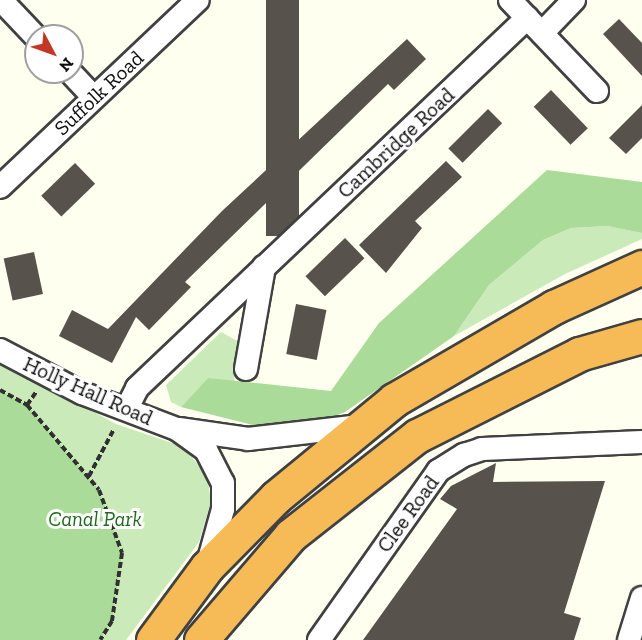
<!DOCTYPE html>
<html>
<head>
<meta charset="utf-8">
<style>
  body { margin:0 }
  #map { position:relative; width:642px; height:640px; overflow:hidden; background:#fffff0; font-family:"Zilla Slab",serif }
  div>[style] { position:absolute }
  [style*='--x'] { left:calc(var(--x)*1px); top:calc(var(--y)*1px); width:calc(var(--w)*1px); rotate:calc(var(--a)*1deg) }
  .green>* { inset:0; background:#caeab9 }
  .forest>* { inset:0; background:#aadb98 }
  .building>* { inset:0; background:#57524b; transform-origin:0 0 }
  .path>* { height:4px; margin-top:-2px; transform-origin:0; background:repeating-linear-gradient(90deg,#303030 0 6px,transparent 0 9px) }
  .roads { filter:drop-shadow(2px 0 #414141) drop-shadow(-2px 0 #414141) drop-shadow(0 2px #414141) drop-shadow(0 -2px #414141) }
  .street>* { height:22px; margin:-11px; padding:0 11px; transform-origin:11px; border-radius:11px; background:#fff }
  .highway>* { height:33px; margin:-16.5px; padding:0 16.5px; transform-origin:16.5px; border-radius:16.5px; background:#f6bb57 }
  span { translate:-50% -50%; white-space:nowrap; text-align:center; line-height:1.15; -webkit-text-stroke:6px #fff; paint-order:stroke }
  .street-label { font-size:21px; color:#0e0e0e }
  .park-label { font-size:21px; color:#20681d; font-style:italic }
  .north { position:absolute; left:24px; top:24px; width:60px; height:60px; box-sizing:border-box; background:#fff; border:2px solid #9f9f9f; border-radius:50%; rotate:131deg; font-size:16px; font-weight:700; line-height:24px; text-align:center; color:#0e0e0e }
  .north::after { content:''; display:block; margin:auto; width:21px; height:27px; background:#c13824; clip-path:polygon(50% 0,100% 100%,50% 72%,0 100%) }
</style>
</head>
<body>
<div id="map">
  <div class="green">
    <div style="clip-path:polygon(607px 226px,642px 233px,642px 239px,565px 274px,454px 336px,489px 285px,543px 240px,571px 228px)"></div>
    <div style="clip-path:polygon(221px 332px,239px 342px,234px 382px,208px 378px,181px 407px,171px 402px,166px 385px)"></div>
    <div style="clip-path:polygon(0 361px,116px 424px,184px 447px,207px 476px,211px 502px,199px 542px,126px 640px,0 640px)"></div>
  </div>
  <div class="forest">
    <div style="clip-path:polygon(547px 170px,642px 182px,642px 233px,607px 226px,571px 228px,543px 240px,489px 285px,454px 336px,345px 412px,323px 421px,257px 426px,181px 407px,208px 378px,331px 391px,379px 323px)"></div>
    <div style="clip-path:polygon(0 390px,27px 405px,99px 490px,122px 553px,112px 621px,100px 640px,0 640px)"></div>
  </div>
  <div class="building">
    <div style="left:266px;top:0;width:33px;height:236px"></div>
    <div style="clip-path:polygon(619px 19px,642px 43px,642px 76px,603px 34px)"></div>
    <div style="clip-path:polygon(407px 39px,426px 59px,394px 90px,388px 84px,185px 282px,191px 287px,149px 330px,136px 317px,112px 363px,59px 336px,72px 310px,108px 329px,222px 211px)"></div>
    <div style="left:551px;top:90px;width:53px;height:24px;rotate:46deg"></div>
    <div style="clip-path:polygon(642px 105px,642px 138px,626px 154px,609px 138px)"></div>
    <div style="left:488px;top:109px;width:20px;height:56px;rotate:45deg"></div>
    <div style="clip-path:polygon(446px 161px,462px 177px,415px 221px,422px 228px,386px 273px,359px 245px)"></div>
    <div style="left:75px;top:163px;width:29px;height:47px;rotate:46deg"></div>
    <div style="left:345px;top:238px;width:28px;height:55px;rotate:46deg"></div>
    <div style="left:34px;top:252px;width:43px;height:31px;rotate:78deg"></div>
    <div style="left:296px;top:304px;width:31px;height:51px;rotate:11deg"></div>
    <div style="clip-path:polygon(496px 463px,493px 482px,605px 481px,564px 613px,581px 618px,574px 640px,363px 640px,457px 509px,440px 499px,451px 486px)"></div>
  </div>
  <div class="path">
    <div style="--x:0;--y:390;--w:31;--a:29"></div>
    <div style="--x:27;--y:405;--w:111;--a:49.7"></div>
    <div style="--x:99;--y:490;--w:67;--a:69.9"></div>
    <div style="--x:122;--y:553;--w:69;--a:98.4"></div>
    <div style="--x:112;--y:621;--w:22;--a:122"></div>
    <div style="--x:27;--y:405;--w:16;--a:-55"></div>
    <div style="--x:89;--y:476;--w:53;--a:-62"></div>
  </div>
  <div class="roads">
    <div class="street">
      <div style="--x:1;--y:0;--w:51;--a:46.6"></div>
      <div style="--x:510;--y:0;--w:126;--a:46.3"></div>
      <div style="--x:542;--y:33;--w:46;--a:-45.9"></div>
      <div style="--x:70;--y:72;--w:34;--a:47"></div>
      <div style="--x:0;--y:187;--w:272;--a:-43.4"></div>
      <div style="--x:0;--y:350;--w:93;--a:27.7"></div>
      <div style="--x:82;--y:393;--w:102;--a:20.8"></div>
      <div style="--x:177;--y:429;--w:36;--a:36"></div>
      <div style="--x:206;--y:450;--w:37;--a:63"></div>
      <div style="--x:223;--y:483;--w:26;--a:90"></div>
      <div style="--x:223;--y:509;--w:56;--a:105.5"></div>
      <div style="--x:246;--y:369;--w:104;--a:-80"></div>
      <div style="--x:127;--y:408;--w:22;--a:-63"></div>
      <div style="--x:137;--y:388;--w:538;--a:-43.49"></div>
      <div style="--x:179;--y:429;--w:70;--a:8.2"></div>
      <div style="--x:248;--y:439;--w:113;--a:-6.6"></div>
      <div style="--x:319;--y:640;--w:207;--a:-54.8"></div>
      <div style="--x:438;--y:471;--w:31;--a:-32"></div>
      <div style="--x:464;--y:455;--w:19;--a:-18"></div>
      <div style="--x:482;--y:449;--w:160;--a:-2.5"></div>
      <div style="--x:629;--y:640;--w:44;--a:-72.8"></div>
    </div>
    <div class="highway">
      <div style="--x:153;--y:640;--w:91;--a:-53.5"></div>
      <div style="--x:207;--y:567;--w:98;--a:-45.4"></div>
      <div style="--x:276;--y:497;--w:153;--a:-39.4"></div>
      <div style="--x:394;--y:400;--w:185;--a:-30.2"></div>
      <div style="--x:554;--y:307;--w:97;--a:-24.4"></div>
      <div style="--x:201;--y:640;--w:138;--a:-49.4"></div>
      <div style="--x:291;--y:535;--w:160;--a:-38.2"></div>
      <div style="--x:417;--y:436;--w:182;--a:-26.8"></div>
      <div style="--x:579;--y:354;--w:66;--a:-15.9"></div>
    </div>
  </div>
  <div class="street-label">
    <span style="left:99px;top:93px;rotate:-43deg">Suffolk Road</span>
    <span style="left:396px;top:143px;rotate:-43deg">Cambridge Road</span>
    <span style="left:88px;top:391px;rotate:24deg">Holly Hall Road</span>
    <span style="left:408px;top:514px;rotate:-54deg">Clee Road</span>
  </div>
  <div class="park-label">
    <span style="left:95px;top:519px">Canal Park</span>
  </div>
  <div class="north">N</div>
</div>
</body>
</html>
